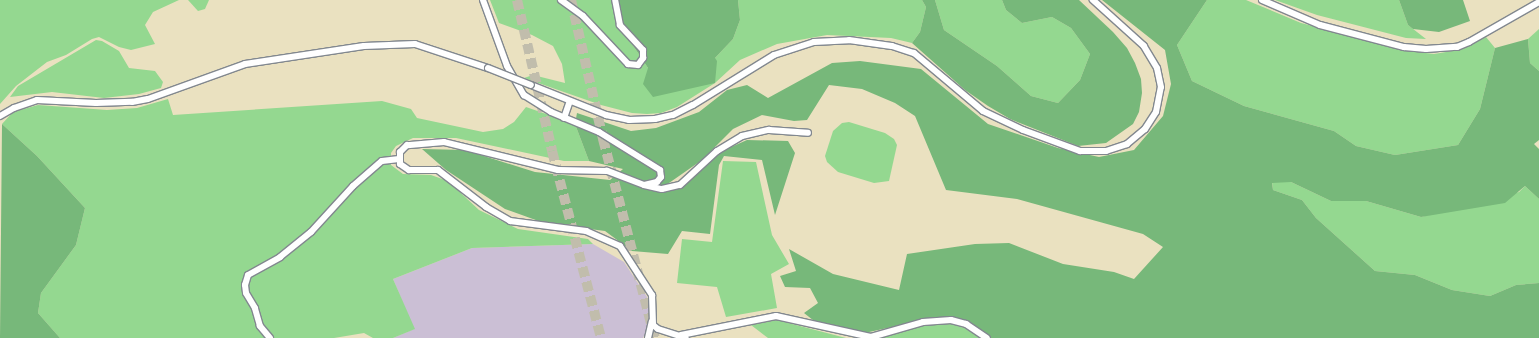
<!DOCTYPE html>
<html>
<head>
<meta charset="utf-8">
<style>
  body { margin:0 }
  #map { position:relative; width:1539px; height:338px; overflow:hidden; background:#eae1c0; font-family:Dekko,sans-serif }
  div>[style] { position:absolute }
  [style*='--x'] { left:calc(var(--x)*1px); top:calc(var(--y)*1px); width:calc(var(--w)*1px); rotate:calc(var(--a)*1deg) }
  .industrial>* { inset:0; background:#cbbfd5 }
  .green>* { inset:0; background:#94d890 }
  .forest>* { inset:0; background:#77b87a }
  .primary-tunnel>* { height:10px; margin-top:-5px; transform-origin:0; background:repeating-linear-gradient(90deg,#c1bdac 0 10px,transparent 0 15px) }
  .roads { filter:drop-shadow(1px 0 #82888f) drop-shadow(-1px 0 #82888f) drop-shadow(0 1px #82888f) drop-shadow(0 -1px #82888f) }
  .street>* { height:6px; margin:-3px; padding:0 3px; transform-origin:3px; border-radius:3px; background:#fff }
  .bridges { filter:drop-shadow(1px 0 #82888f) drop-shadow(-1px 0 #82888f) drop-shadow(0 1px #82888f) drop-shadow(0 -1px #82888f) }
  .street-bridge>* { height:6px; margin:-3px; padding:0 3px; transform-origin:3px; border-radius:3px; background:#fff }
  span { translate:-50% -50%; white-space:nowrap; text-align:center; line-height:1.15; -webkit-text-stroke:3px #f6f6f2; paint-order:stroke }
</style>
</head>
<body>
<div id="map">
  <div class="industrial">
    <div style="clip-path:polygon(593px 244px,624px 262px,649px 300px,648px 327px,643px 338px,393px 338px,414px 329px,393px 279px,472px 248px)"></div>
  </div>
  <div class="green">
    <div style="clip-path:polygon(0 0,179px 0,153px 12px,145px 25px,155px 44px,131px 50px,119px 47px,99px 37px,92px 39px,66px 55px,47px 62px,16px 86px,0 104px)"></div>
    <div style="clip-path:polygon(188px 0,209px 0,205px 9px,198px 11px)"></div>
    <div style="clip-path:polygon(490px 0,617px 0,626px 35px,648px 68px,687px 87px,715px 82px,715px 58px,733px 39px,740px 20px,738px 0,922px 0,926px 7px,920px 32px,912px 43px,891px 38px,827px 35px,777px 44px,740px 60px,715px 83px,677px 107px,661px 113px,647px 114px,632px 113px,601px 105px,524px 78px,533px 75px,565px 83px,562px 64px,553px 46px,532px 35px,499px 23px)"></div>
    <div style="clip-path:polygon(935px 0,1002px 0,1006px 10px,1022px 23px,1052px 17px,1071px 28px,1090px 54px,1080px 80px,1058px 103px,1031px 96px,997px 66px,944px 30px)"></div>
    <div style="clip-path:polygon(1207px 0,1246px 0,1301px 23px,1409px 51px,1434px 54px,1458px 50px,1486px 37px,1495px 48px,1480px 109px,1458px 145px,1395px 155px,1356px 146px,1334px 131px,1244px 106px,1192px 81px,1177px 45px)"></div>
    <div style="clip-path:polygon(1275px 0,1399px 0,1408px 25px,1426px 39px,1406px 38px,1317px 15px)"></div>
    <div style="clip-path:polygon(1539px 29px,1539px 71px,1530px 63px,1528px 39px)"></div>
    <div style="clip-path:polygon(96px 40px,102px 41px,119px 51px,129px 68px,155px 71px,163px 82px,161px 88px,139px 94px,104px 98px,52px 92px,10px 97px,18px 86px)"></div>
    <div style="clip-path:polygon(168px 99px,173px 115px,382px 101px,411px 109px,417px 118px,483px 132px,503px 129px,514px 122px,526px 107px,575px 124px,589px 161px,564px 161px,456px 138px,413px 138px,396px 146px,391px 153px,391px 165px,403px 174px,431px 175px,448px 181px,479px 210px,518px 229px,588px 239px,593px 244px,472px 248px,393px 279px,415px 329px,393px 338px,373px 338px,364px 333px,334px 338px,60px 338px,38px 313px,41px 293px,76px 245px,85px 208px,37px 156px,2px 124px,13px 112px,38px 105px,107px 110px,137px 108px)"></div>
    <div style="clip-path:polygon(849px 122px,885px 133px,894px 139px,897px 145px,889px 181px,874px 183px,838px 172px,827px 162px,825px 156px,833px 131px,842px 123px)"></div>
    <div style="clip-path:polygon(723px 161px,756px 162px,772px 235px,789px 264px,771px 274px,777px 308px,726px 317px,717px 287px,677px 283px,682px 239px,712px 242px)"></div>
    <div style="clip-path:polygon(1272px 182px,1291px 182px,1331px 201px,1366px 201px,1421px 217px,1519px 192px,1525px 186px,1539px 199px,1539px 283px,1516px 285px,1490px 296px,1452px 290px,1415px 275px,1375px 271px,1316px 218px,1302px 200px,1273px 190px)"></div>
    <div style="clip-path:polygon(777px 320px,846px 338px,768px 338px,751px 325px)"></div>
    <div style="clip-path:polygon(948px 323px,971px 330px,982px 338px,875px 338px,915px 324px)"></div>
  </div>
  <div class="forest">
    <div style="clip-path:polygon(617px 0,738px 0,740px 20px,733px 39px,715px 58px,717px 61px,715px 83px,653px 97px,643px 84px,648px 68px,626px 35px)"></div>
    <div style="clip-path:polygon(922px 0,935px 0,944px 30px,997px 66px,1031px 96px,1058px 103px,1080px 80px,1090px 54px,1071px 28px,1052px 17px,1022px 23px,1006px 10px,1002px 0,1079px 0,1113px 32px,1127px 48px,1135px 63px,1141px 79px,1142px 93px,1139px 112px,1133px 124px,1106px 143px,1078px 146px,1010px 119px,988px 106px,965px 90px,912px 43px,920px 32px,926px 7px)"></div>
    <div style="clip-path:polygon(1102px 0,1207px 0,1177px 45px,1192px 81px,1244px 106px,1334px 131px,1356px 146px,1395px 155px,1458px 145px,1480px 109px,1495px 48px,1528px 39px,1530px 63px,1539px 71px,1539px 140px,1534px 144px,1539px 149px,1539px 199px,1525px 186px,1505px 203px,1421px 217px,1366px 201px,1331px 201px,1291px 182px,1272px 183px,1273px 190px,1302px 200px,1316px 218px,1375px 271px,1415px 275px,1452px 290px,1490px 296px,1516px 285px,1539px 283px,1539px 338px,988px 338px,952px 320px,924px 320px,860px 334px,818px 324px,804px 313px,818px 303px,810px 288px,785px 287px,780px 276px,796px 271px,789px 249px,833px 274px,899px 290px,907px 254px,975px 244px,1009px 243px,1063px 264px,1114px 272px,1134px 279px,1163px 247px,1143px 234px,1017px 199px,946px 190px,915px 116px,895px 103px,862px 89px,829px 85px,807px 120px,794px 121px,762px 115px,733px 129px,702px 160px,669px 183px,682px 188px,720px 152px,747px 140px,788px 141px,795px 153px,775px 215px,762px 160px,724px 156px,719px 165px,710px 234px,682px 231px,668px 254px,632px 251px,605px 231px,544px 223px,505px 209px,446px 170px,422px 149px,465px 150px,535px 172px,610px 180px,623px 169px,589px 161px,575px 124px,577px 113px,631px 131px,656px 128px,699px 112px,727px 90px,747px 85px,768px 98px,832px 63px,860px 61px,921px 69px,988px 124px,1058px 148px,1099px 157px,1134px 150px,1163px 116px,1171px 84px,1165px 50px)"></div>
    <div style="clip-path:polygon(1399px 0,1463px 0,1470px 21px,1439px 32px,1413px 29px,1408px 25px)"></div>
    <div style="clip-path:polygon(2px 124px,37px 156px,85px 208px,76px 245px,41px 293px,38px 313px,60px 338px,0 338px)"></div>
  </div>
  <div class="primary-tunnel">
    <div style="--x:517;--y:0;--w:155;--a:76.9"></div>
    <div style="--x:552;--y:151;--w:193;--a:75.3"></div>
    <div style="--x:571;--y:0;--w:143;--a:77"></div>
    <div style="--x:603;--y:139;--w:206;--a:75.4"></div>
  </div>
  <div class="roads">
    <div class="street">
      <div style="--x:483;--y:0;--w:70;--a:70"></div>
      <div style="--x:507;--y:66;--w:34;--a:60"></div>
      <div style="--x:524;--y:95;--w:32;--a:32"></div>
      <div style="--x:551;--y:112;--w:52;--a:22.6"></div>
      <div style="--x:599;--y:132;--w:72;--a:31.9"></div>
      <div style="--x:660;--y:170;--w:7;--a:82"></div>
      <div style="--x:661;--y:177;--w:6;--a:129"></div>
      <div style="--x:657;--y:182;--w:13;--a:167"></div>
      <div style="--x:644;--y:185;--w:40;--a:-159"></div>
      <div style="--x:607;--y:171;--w:49;--a:-178.8"></div>
      <div style="--x:558;--y:170;--w:117;--a:-166.2"></div>
      <div style="--x:444;--y:142;--w:37;--a:175"></div>
      <div style="--x:407;--y:145;--w:10;--a:135"></div>
      <div style="--x:400;--y:152;--w:12;--a:90"></div>
      <div style="--x:400;--y:164;--w:11;--a:34"></div>
      <div style="--x:409;--y:170;--w:29;--a:0"></div>
      <div style="--x:438;--y:170;--w:61;--a:37.6"></div>
      <div style="--x:486;--y:207;--w:28;--a:30"></div>
      <div style="--x:510;--y:221;--w:77;--a:7.5"></div>
      <div style="--x:586;--y:231;--w:37;--a:24"></div>
      <div style="--x:620;--y:246;--w:59;--a:56.9"></div>
      <div style="--x:652;--y:295;--w:30;--a:88"></div>
      <div style="--x:653;--y:325;--w:6;--a:39"></div>
      <div style="--x:658;--y:329;--w:29;--a:18"></div>
      <div style="--x:561;--y:0;--w:27;--a:36"></div>
      <div style="--x:583;--y:16;--w:66;--a:46.8"></div>
      <div style="--x:628;--y:64;--w:10;--a:6"></div>
      <div style="--x:638;--y:65;--w:9;--a:-54"></div>
      <div style="--x:643;--y:58;--w:8;--a:-90"></div>
      <div style="--x:643;--y:50;--w:34;--a:-133"></div>
      <div style="--x:620;--y:25;--w:25;--a:-101"></div>
      <div style="--x:1262;--y:0;--w:63;--a:23.3"></div>
      <div style="--x:1320;--y:25;--w:87;--a:14.7"></div>
      <div style="--x:1404;--y:47;--w:22;--a:5"></div>
      <div style="--x:1426;--y:49;--w:31;--a:-4"></div>
      <div style="--x:1457;--y:47;--w:13;--a:-23"></div>
      <div style="--x:1469;--y:42;--w:81;--a:-29.7"></div>
      <div style="--x:531;--y:85;--w:81;--a:21.8"></div>
      <div style="--x:606;--y:115;--w:24;--a:12"></div>
      <div style="--x:629;--y:120;--w:26;--a:-2"></div>
      <div style="--x:655;--y:119;--w:18;--a:-13"></div>
      <div style="--x:673;--y:115;--w:22;--a:-27"></div>
      <div style="--x:693;--y:105;--w:95;--a:-31.7"></div>
      <div style="--x:774;--y:55;--w:42;--a:-18"></div>
      <div style="--x:814;--y:42;--w:35;--a:-3"></div>
      <div style="--x:849;--y:40;--w:43;--a:7.9"></div>
      <div style="--x:892;--y:46;--w:23;--a:18"></div>
      <div style="--x:914;--y:53;--w:90;--a:40"></div>
      <div style="--x:983;--y:111;--w:44;--a:25.4"></div>
      <div style="--x:1023;--y:130;--w:61;--a:20.2"></div>
      <div style="--x:1080;--y:151;--w:26;--a:0"></div>
      <div style="--x:1106;--y:151;--w:22;--a:-18"></div>
      <div style="--x:1127;--y:144;--w:23;--a:-40"></div>
      <div style="--x:1145;--y:129;--w:20;--a:-57"></div>
      <div style="--x:1156;--y:112;--w:25;--a:-79"></div>
      <div style="--x:1161;--y:87;--w:19;--a:-102"></div>
      <div style="--x:1157;--y:68;--w:26;--a:-121"></div>
      <div style="--x:1144;--y:46;--w:69;--a:-138"></div>
      <div style="--x:0;--y:116;--w:16;--a:-30"></div>
      <div style="--x:14;--y:108;--w:24;--a:-19"></div>
      <div style="--x:37;--y:100;--w:59;--a:2.9"></div>
      <div style="--x:96;--y:103;--w:36;--a:-2"></div>
      <div style="--x:132;--y:102;--w:16;--a:-11"></div>
      <div style="--x:148;--y:99;--w:103;--a:-19.8"></div>
      <div style="--x:245;--y:64;--w:120;--a:-8.6"></div>
      <div style="--x:364;--y:46;--w:51;--a:-2.2"></div>
      <div style="--x:415;--y:44;--w:77;--a:18.2"></div>
      <div style="--x:564;--y:118;--w:18;--a:-71"></div>
      <div style="--x:644;--y:185;--w:18;--a:13"></div>
      <div style="--x:662;--y:189;--w:18;--a:-13"></div>
      <div style="--x:680;--y:185;--w:50;--a:-42.6"></div>
      <div style="--x:717;--y:151;--w:29;--a:-31"></div>
      <div style="--x:742;--y:136;--w:28;--a:-13"></div>
      <div style="--x:769;--y:130;--w:39;--a:4"></div>
      <div style="--x:681;--y:335;--w:97;--a:-11.3"></div>
      <div style="--x:776;--y:316;--w:97;--a:12.5"></div>
      <div style="--x:871;--y:337;--w:54;--a:-16.1"></div>
      <div style="--x:923;--y:322;--w:28;--a:-4"></div>
      <div style="--x:951;--y:320;--w:16;--a:15"></div>
      <div style="--x:966;--y:324;--w:25;--a:34"></div>
      <div style="--x:270;--y:338;--w:16;--a:-130"></div>
      <div style="--x:260;--y:326;--w:19;--a:-106"></div>
      <div style="--x:255;--y:308;--w:17;--a:-121"></div>
      <div style="--x:246;--y:293;--w:8;--a:-97"></div>
      <div style="--x:245;--y:285;--w:10;--a:-73"></div>
      <div style="--x:248;--y:275;--w:37;--a:-29"></div>
      <div style="--x:280;--y:257;--w:40;--a:-39"></div>
      <div style="--x:311;--y:232;--w:62;--a:-47.6"></div>
      <div style="--x:353;--y:186;--w:38;--a:-41"></div>
      <div style="--x:382;--y:161;--w:17;--a:-7"></div>
      <div style="--x:648;--y:338;--w:17;--a:-77"></div>
    </div>
  </div>
  <div class="bridges">
    <div class="street-bridge">
      <div style="--x:488;--y:68;--w:46;--a:21.6"></div>
    </div>
  </div>
</div>
</body>
</html>
